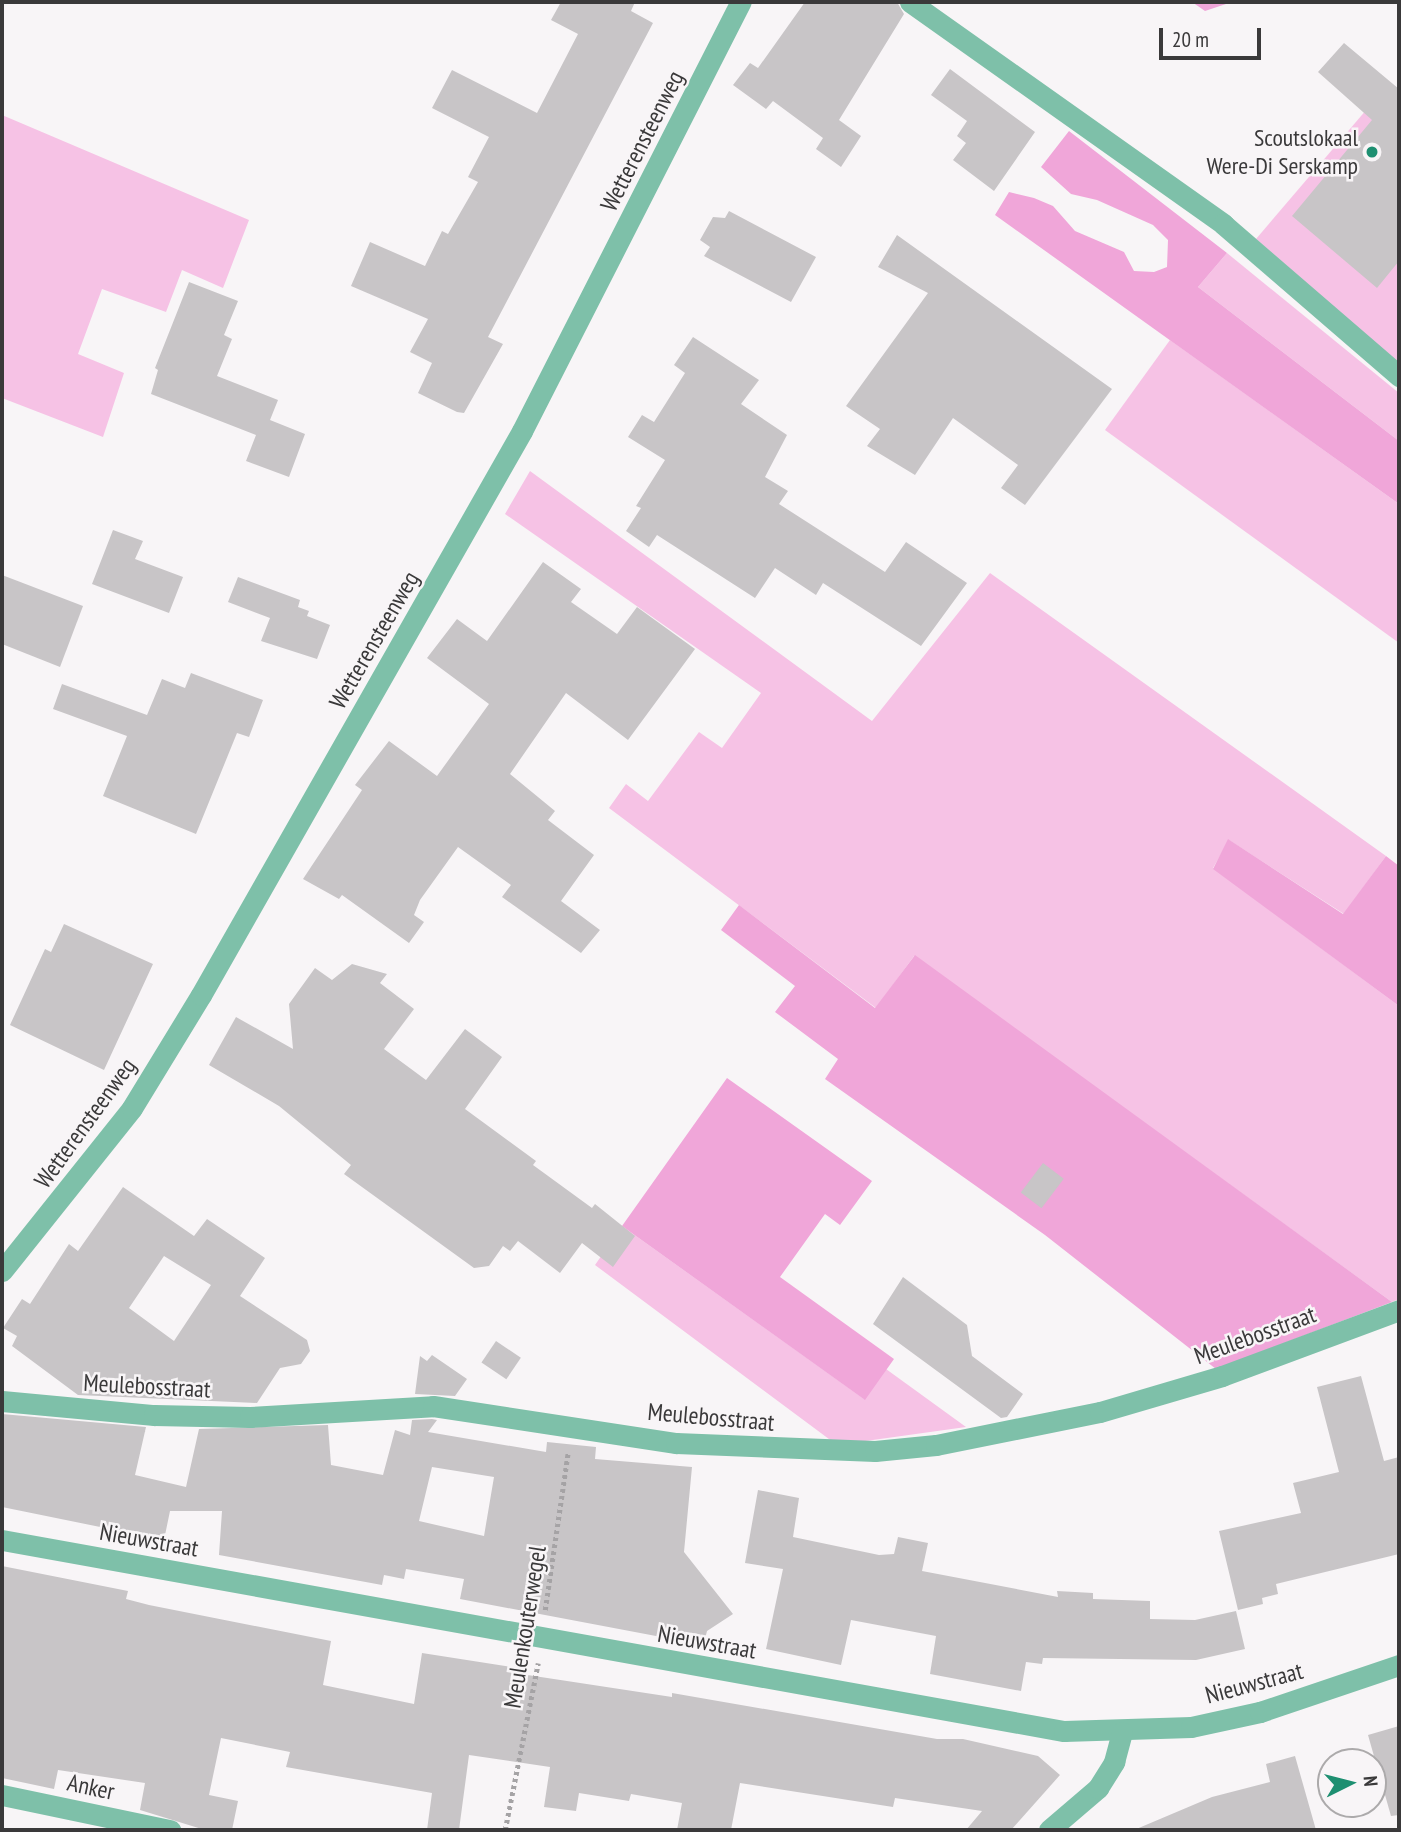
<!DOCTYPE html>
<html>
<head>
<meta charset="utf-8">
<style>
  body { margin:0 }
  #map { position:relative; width:1401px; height:1832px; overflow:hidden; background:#f8f5f7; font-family:"PT Sans Narrow",sans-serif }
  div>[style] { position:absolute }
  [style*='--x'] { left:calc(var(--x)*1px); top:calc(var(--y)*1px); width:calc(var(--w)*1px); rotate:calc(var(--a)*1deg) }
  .green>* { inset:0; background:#f6c2e5 }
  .forest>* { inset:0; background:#f0a6d9 }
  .building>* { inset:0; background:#c8c5c7; transform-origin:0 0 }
  .path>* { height:4.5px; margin-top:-2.25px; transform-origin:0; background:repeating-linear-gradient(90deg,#a5a3a5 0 3.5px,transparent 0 7px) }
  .minor>* { height:21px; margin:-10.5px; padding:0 10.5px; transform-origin:10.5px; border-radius:10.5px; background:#7ec0a9 }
  .dots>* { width:19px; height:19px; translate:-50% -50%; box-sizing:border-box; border:4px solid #f8f5f7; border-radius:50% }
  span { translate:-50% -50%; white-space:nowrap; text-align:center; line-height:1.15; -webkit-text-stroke:5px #f8f5f7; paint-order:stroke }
  .poi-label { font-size:24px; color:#3a393a }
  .right { translate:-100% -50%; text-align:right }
  .street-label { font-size:24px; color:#3a393a }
  .frame { position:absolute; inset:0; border:4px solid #3a393a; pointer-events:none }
  .north { position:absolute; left:1317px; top:1748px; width:70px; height:70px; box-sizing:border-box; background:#f8f5f7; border:2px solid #acaaab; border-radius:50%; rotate:84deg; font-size:19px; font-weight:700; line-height:28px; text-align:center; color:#3a393a }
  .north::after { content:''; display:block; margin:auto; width:24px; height:32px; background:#1e8f71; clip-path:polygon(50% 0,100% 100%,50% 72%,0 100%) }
  .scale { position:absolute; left:1159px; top:28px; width:102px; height:32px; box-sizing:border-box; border:4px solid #3a393a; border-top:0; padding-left:9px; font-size:21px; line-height:24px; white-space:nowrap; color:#3a393a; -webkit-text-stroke:5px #f8f5f7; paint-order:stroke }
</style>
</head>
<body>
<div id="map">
  <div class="green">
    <div style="clip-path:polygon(1367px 109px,1399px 140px,1399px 364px,1256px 239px)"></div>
    <div style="clip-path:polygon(2px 115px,249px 220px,223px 288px,182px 270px,166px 312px,102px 289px,78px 354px,124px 373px,103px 437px,2px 398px)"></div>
    <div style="clip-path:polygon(1227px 253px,1399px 393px,1399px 441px,1198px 287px)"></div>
    <div style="clip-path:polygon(1170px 340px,1399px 504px,1399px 643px,1105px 430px)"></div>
    <div style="clip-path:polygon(530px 471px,872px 721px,990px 573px,1386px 856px,1344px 914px,1229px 840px,1213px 868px,1399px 1006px,1399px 1299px,1392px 1302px,914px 956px,876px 1008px,609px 808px,626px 784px,648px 801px,699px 732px,722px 748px,761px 693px,505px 514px)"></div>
    <div style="clip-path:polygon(622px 1226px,864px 1399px,886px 1369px,966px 1427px,837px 1445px,595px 1265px)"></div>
  </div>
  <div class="forest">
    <div style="clip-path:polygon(1192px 2px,1232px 2px,1205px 11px)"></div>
    <div style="clip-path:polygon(1069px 131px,1227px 253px,1198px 287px,1399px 441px,1399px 504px,995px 215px,1009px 192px,1034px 198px,1053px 206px,1075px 231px,1124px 252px,1134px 271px,1154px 272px,1167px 267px,1168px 240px,1153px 225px,1097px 200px,1071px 194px,1041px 167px)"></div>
    <div style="clip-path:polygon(1228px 839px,1343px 914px,1386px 856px,1399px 866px,1399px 1006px,1213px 869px)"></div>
    <div style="clip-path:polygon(739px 905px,875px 1008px,915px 955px,1392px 1302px,1216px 1369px,1045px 1235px,825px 1079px,838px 1059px,775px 1012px,795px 986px,721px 930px)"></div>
    <div style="clip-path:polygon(727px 1078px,872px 1181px,840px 1225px,825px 1214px,780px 1277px,894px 1359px,865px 1400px,622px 1226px)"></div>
  </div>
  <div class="building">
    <div style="clip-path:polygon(561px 2px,635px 2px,631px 11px,653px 23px,488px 337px,503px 344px,464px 413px,457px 412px,418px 393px,432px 363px,410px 352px,428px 319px,351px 286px,370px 242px,425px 266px,442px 231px,448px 234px,478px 182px,468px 177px,489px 137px,432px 108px,452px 70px,537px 113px,578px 34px,551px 20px)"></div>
    <div style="clip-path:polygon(805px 2px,897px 2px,904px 14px,839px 120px,861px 136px,841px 167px,816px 149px,823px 138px,773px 101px,766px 109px,733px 85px,750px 63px,758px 68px)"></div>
    <div style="clip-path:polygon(1344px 43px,1399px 89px,1399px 261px,1377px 288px,1292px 216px,1372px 120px,1318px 72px)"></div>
    <div style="clip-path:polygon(950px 69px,1035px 132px,994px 191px,953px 160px,966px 143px,957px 136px,967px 121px,931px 95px)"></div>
    <div style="clip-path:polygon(729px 211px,816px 257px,791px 302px,704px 256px,710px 247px,700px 240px,713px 217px,725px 218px)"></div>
    <div style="clip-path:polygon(897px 235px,1112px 389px,1025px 505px,1001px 488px,1018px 465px,953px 418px,915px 475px,867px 446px,880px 429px,846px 406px,928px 293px,878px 267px)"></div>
    <div style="clip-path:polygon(189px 282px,238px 301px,224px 335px,232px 339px,217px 376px,278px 400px,270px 420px,305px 434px,289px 477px,246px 461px,256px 435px,151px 394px,158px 370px,155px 368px)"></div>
    <div style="clip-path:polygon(693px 337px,759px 380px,741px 404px,787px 435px,765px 477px,788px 491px,779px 504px,885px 572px,906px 542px,967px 583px,921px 646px,823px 583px,816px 595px,775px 568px,755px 598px,657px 535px,649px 547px,626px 531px,641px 508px,636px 506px,665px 460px,628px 437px,642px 415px,654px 422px,685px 373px,674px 365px)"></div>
    <div style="clip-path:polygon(113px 530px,143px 541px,135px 559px,183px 577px,169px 613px,92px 584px)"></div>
    <div style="clip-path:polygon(543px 562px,581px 589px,571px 602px,617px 634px,637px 607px,695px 649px,628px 740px,566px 693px,510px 774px,555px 811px,548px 820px,594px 855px,561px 901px,600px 930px,581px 953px,502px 897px,511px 885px,458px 847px,420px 900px,414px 915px,424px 922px,409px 943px,342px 895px,339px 899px,303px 879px,362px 790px,355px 785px,389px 741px,437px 776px,489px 704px,427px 658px,457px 619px,487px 641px)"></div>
    <div style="clip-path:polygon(2px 575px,83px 606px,60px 667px,2px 644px)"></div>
    <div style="clip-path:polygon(238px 577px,300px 600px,298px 607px,309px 611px,307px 616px,330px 625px,317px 659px,261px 641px,270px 618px,228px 602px)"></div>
    <div style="clip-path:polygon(191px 673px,263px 700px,249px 737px,237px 733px,196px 834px,103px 796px,127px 736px,53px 709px,62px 684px,147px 715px,162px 679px,185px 688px)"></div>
    <div style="clip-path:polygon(64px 924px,153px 964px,104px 1070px,10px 1025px,45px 949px,51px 952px)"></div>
    <div style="clip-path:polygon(352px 964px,387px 974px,380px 983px,414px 1009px,384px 1049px,426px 1080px,465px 1029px,502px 1057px,465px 1109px,536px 1161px,533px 1165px,592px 1208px,595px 1204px,635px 1236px,613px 1267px,582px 1243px,560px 1273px,518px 1241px,510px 1251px,503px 1246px,489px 1266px,474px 1268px,344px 1174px,351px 1165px,279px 1106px,209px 1065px,236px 1017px,293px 1049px,289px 1004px,315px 968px,332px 980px)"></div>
    <div style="left:1043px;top:1163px;width:26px;height:37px;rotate:37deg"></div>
    <div style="clip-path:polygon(evenodd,123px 1187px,194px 1236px,207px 1219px,265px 1258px,240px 1296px,307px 1340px,310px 1351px,301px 1364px,280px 1368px,257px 1403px,78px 1395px,12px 1346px,17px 1336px,3px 1328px,22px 1299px,30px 1304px,69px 1244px,78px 1251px,123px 1187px,164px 1256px,211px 1285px,174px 1341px,129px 1308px,164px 1256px)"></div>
    <div style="clip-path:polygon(903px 1277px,967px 1325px,972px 1356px,1023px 1394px,1007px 1417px,1001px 1418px,873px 1324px)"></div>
    <div style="left:496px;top:1341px;width:30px;height:26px;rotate:34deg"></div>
    <div style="clip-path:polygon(432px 1355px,467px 1379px,455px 1396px,415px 1394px,420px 1356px,427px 1361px)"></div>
    <div style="clip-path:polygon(1361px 1376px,1384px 1461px,1399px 1457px,1399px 1554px,1276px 1584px,1278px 1594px,1262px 1598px,1263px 1604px,1238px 1610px,1219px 1531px,1301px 1513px,1293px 1483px,1339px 1472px,1317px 1387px)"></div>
    <div style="clip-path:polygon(evenodd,2px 1414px,146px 1427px,135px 1475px,186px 1487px,199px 1429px,328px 1425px,331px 1465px,383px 1475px,395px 1430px,410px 1435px,412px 1420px,432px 1419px,437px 1420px,428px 1432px,546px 1452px,547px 1442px,596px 1447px,595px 1459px,692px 1467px,684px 1552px,733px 1614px,707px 1631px,704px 1643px,693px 1643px,460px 1599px,464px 1579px,406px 1569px,404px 1579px,384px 1575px,382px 1585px,219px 1555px,222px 1511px,170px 1511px,164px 1540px,2px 1507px,2px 1414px,432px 1467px,494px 1477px,484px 1536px,419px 1521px,432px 1467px)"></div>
    <div style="clip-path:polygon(758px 1490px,799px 1498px,793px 1537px,879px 1555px,894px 1554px,898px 1537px,928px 1543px,922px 1571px,1058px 1597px,1057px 1591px,1093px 1593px,1093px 1599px,1150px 1601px,1150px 1619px,1195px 1620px,1236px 1611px,1245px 1649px,1196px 1660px,1043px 1658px,1042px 1664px,1026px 1662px,1021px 1691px,930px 1674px,936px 1636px,851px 1620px,841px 1665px,766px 1649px,783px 1569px,745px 1563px)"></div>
    <div style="clip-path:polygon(2px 1566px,128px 1591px,126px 1599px,149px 1605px,331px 1641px,323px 1685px,414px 1704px,422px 1653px,512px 1667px,521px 1674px,672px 1697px,672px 1693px,937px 1739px,963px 1739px,1038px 1756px,1060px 1775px,1011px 1830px,966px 1830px,982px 1811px,895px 1798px,893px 1807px,740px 1783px,731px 1830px,677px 1830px,682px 1803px,631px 1794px,629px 1801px,579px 1793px,576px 1811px,544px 1807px,550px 1767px,469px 1755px,459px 1830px,427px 1830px,432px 1793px,286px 1767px,290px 1752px,221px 1738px,209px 1795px,238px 1801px,232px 1830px,205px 1830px,140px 1810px,145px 1783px,58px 1770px,54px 1789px,2px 1778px)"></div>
    <div style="clip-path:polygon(1399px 1726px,1399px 1815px,1391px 1816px,1368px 1735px)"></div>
    <div style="clip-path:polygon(1295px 1756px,1316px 1830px,1134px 1830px,1212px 1797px,1270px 1782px,1266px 1764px)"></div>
  </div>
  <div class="path">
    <div style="--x:545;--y:1610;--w:160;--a:-81.7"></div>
    <div style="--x:505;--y:1830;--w:170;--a:-78.8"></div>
  </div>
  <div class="minor">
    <div style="--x:910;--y:2;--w:384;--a:35.3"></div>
    <div style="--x:1223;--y:224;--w:233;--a:40.8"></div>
    <div style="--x:2;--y:1271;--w:208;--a:-51.4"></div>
    <div style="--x:132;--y:1108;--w:132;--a:-58.6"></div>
    <div style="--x:201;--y:995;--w:649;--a:-60.35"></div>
    <div style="--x:522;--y:431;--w:482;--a:-63"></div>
    <div style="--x:2;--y:1401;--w:153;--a:5.3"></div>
    <div style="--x:154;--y:1415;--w:96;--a:1.2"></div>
    <div style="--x:250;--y:1417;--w:183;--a:-3.4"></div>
    <div style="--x:433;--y:1406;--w:246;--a:8.7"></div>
    <div style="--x:676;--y:1443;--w:199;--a:2.3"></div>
    <div style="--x:875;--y:1451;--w:61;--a:-5.6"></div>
    <div style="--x:936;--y:1445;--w:167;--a:-11.4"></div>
    <div style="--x:1100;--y:1412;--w:127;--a:-16.4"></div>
    <div style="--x:1222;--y:1376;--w:189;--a:-20.4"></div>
    <div style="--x:2;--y:1540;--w:1079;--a:10.2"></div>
    <div style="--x:1064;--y:1731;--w:127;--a:-1.8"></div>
    <div style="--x:1191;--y:1727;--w:71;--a:-12.3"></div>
    <div style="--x:1260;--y:1712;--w:147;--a:-18.7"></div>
    <div style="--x:2;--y:1795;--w:172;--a:11.8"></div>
    <div style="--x:1049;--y:1830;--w:65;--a:-40.6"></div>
    <div style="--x:1098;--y:1788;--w:31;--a:-58"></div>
    <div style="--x:1114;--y:1762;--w:31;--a:-75"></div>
  </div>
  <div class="dots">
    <div style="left:1372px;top:152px;background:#1e8f71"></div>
  </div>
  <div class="poi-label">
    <span class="right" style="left:1358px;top:152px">Scoutslokaal<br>Were-Di Serskamp</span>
  </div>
  <div class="street-label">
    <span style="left:642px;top:141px;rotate:-63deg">Wetterensteenweg</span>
    <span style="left:374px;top:640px;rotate:-60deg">Wetterensteenweg</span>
    <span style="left:85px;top:1123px;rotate:-54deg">Wetterensteenweg</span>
    <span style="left:1255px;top:1335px;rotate:-20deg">Meulebosstraat</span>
    <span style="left:147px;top:1386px;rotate:3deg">Meulebosstraat</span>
    <span style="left:711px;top:1417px;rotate:5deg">Meulebosstraat</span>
    <span style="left:149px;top:1540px;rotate:10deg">Nieuwstraat</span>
    <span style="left:525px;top:1627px;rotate:-81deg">Meulenkouterwegel</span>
    <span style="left:707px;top:1642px;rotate:10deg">Nieuwstraat</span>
    <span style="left:1254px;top:1683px;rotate:-15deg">Nieuwstraat</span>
    <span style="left:91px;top:1787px;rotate:12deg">Anker</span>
  </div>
  <div class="frame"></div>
  <div class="north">N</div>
  <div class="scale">20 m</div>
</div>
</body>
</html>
